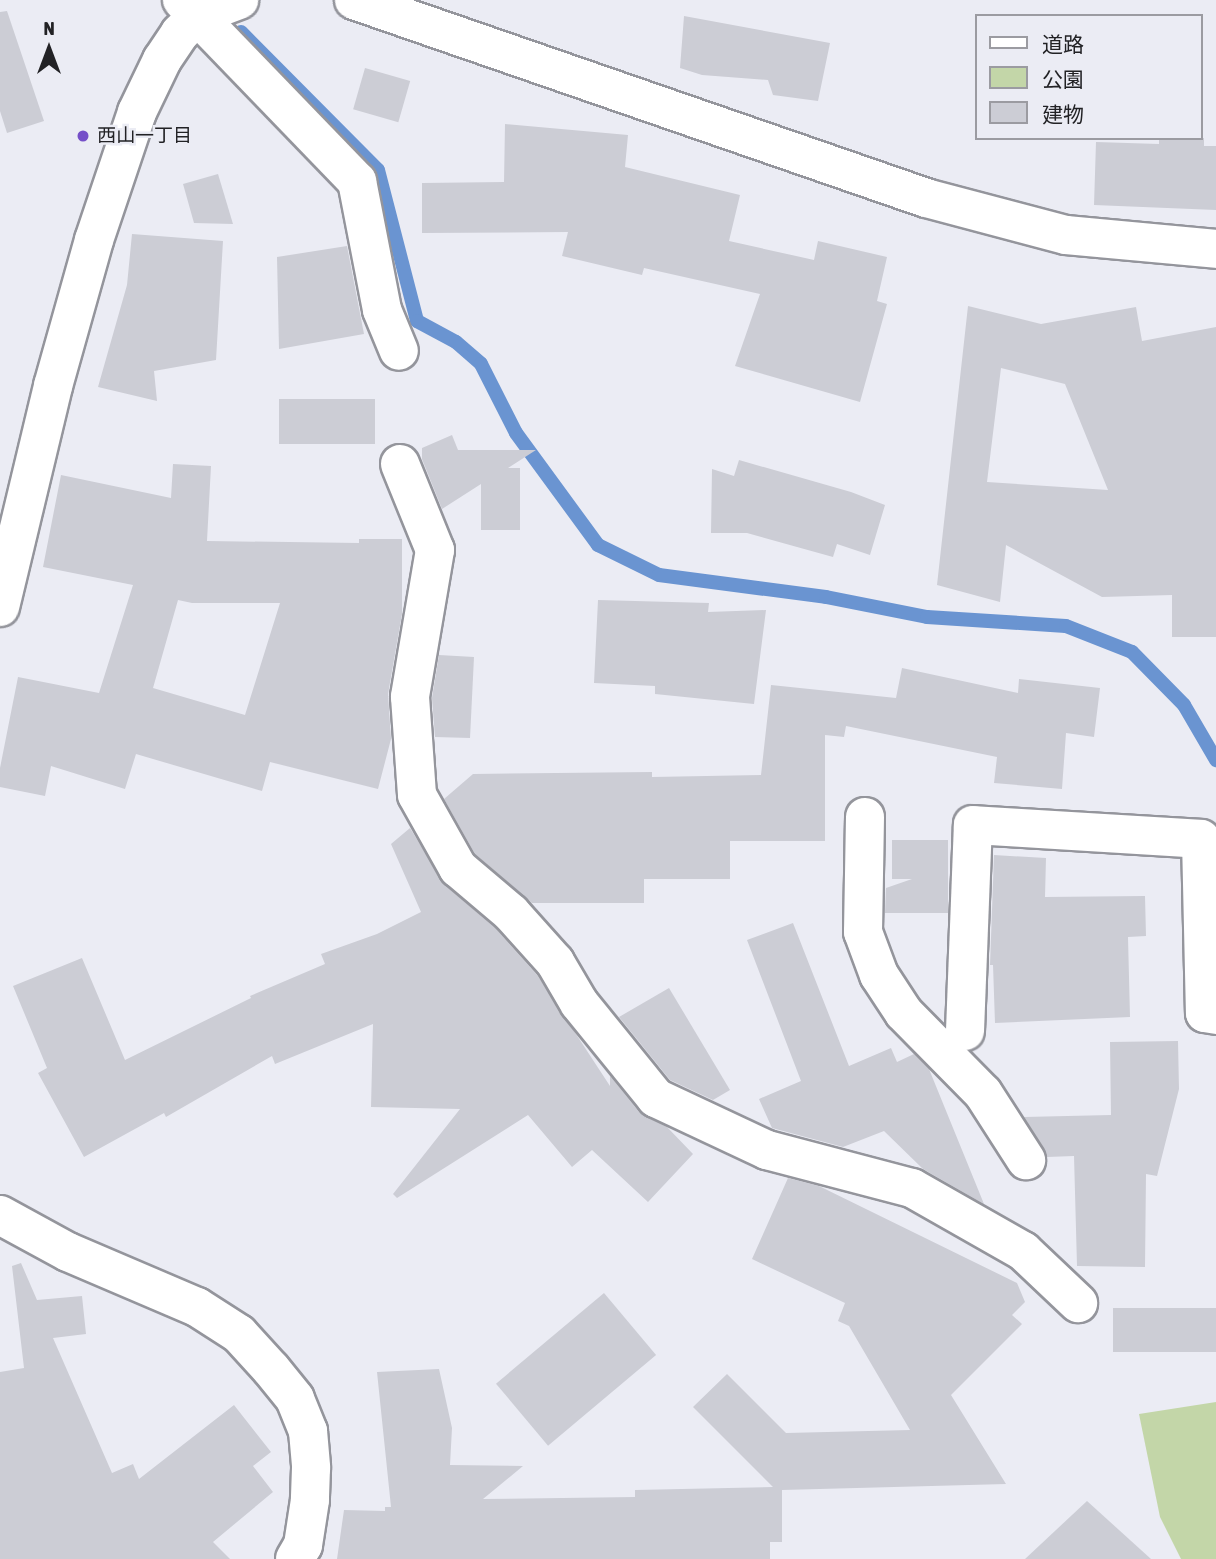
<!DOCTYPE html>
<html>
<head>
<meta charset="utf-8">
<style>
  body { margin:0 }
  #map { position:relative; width:1216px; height:1559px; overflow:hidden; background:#ebecf4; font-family:"Asap Condensed","Noto Sans JP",sans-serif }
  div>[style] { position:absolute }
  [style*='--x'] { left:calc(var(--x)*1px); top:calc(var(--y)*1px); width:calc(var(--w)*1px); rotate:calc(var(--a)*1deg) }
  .green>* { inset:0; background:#c3d6a8 }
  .stream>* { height:14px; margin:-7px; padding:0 7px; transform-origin:7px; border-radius:7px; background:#6a94d1 }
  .building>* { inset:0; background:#cccdd5; transform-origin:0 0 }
  .roads { filter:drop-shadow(2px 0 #94959c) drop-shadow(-2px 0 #94959c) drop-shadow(0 2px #94959c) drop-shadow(0 -2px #94959c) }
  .minor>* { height:38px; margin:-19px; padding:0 19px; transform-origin:19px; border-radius:19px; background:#fff }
  .dots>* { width:19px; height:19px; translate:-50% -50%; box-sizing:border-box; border:4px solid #ebecf4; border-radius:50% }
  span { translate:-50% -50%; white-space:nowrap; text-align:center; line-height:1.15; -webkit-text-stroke:5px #ebecf4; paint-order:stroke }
  .poi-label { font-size:19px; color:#222225 }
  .left { translate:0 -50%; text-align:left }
  .legend { position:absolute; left:975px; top:14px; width:228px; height:126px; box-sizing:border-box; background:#ebecf4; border:2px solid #9b9ba1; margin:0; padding:9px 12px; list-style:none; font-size:21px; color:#222225 }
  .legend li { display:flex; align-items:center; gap:14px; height:35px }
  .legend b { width:35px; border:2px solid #9b9ba1 }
  .north { position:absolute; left:14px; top:14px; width:70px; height:70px; -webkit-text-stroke:5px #ebecf4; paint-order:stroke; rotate:0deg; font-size:19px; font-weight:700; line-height:28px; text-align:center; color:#222225 }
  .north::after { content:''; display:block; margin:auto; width:24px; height:32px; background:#222225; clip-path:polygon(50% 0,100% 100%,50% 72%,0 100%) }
</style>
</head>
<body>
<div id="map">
  <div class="green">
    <div style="clip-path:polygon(1216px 1402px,1216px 1559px,1181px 1559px,1160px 1517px,1139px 1414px)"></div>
  </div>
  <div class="stream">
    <div style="--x:241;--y:32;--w:194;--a:45.2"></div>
    <div style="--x:378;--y:170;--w:156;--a:75.5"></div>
    <div style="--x:417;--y:321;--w:44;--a:28.3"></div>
    <div style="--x:456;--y:342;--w:33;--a:41"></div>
    <div style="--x:481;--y:364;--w:77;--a:63.1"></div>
    <div style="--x:516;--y:433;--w:139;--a:53.8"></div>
    <div style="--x:598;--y:545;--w:68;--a:26.2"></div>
    <div style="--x:659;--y:575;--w:168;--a:7.5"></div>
    <div style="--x:826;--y:597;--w:103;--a:11.2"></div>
    <div style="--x:927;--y:617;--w:139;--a:3.7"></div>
    <div style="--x:1066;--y:626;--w:71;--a:21.5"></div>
    <div style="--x:1132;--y:652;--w:74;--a:45.5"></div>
    <div style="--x:1184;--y:705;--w:64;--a:59.8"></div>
  </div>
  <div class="building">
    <div style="clip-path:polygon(7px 11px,44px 121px,7px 133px,0 111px,0 12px)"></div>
    <div style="clip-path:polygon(684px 16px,830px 43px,818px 101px,773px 95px,768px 80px,702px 75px,680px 68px)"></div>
    <div style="left:365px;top:68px;width:47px;height:43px;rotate:16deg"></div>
    <div style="clip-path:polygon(505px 124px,628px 135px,625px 167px,740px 195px,729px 241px,814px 260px,818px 241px,887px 257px,877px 301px,887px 304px,860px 402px,735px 366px,760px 294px,644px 268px,642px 275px,562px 256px,568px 232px,422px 233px,422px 183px,504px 182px)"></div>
    <div style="clip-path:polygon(1159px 138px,1204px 138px,1204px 146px,1216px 146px,1216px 210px,1094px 205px,1096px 142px,1159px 144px)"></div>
    <div style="clip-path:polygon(218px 174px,233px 224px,194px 223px,183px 184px)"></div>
    <div style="clip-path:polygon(132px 234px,223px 241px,216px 360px,154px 371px,157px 401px,98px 387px,127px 285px)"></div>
    <div style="clip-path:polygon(347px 246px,364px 334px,279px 349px,277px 257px)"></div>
    <div style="clip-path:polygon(evenodd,968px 306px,1041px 324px,1136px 307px,1142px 341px,1216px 327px,1216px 637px,1172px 637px,1172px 595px,1102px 597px,1006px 545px,1000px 602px,937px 585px,968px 306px,1001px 368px,1065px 384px,1108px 490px,987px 482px,1001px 368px)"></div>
    <div style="left:279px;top:399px;width:96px;height:45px"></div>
    <div style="clip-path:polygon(452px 435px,458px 450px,536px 450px,508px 468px,520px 468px,520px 530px,481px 530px,481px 484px,442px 509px,422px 459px,422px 448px)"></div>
    <div style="clip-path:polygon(739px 460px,851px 492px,885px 505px,870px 555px,837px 544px,833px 557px,747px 533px,711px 533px,712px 469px,734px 476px)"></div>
    <div style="clip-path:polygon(evenodd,173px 464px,211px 466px,207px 541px,359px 543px,359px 539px,402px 539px,402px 614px,388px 694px,391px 739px,378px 789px,270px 762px,262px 791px,136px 754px,125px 789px,51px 766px,45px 796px,0 787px,0 768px,18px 677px,99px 693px,133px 585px,43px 567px,61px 475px,171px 498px,173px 464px,178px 600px,192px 603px,280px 603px,245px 715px,153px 688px,178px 600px)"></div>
    <div style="clip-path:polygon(598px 600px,709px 603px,708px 612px,766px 610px,754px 704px,655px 694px,655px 686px,594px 683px)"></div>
    <div style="clip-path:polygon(439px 655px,474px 657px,470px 738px,435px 737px,432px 698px)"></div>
    <div style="clip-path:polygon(902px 668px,1018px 693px,1019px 679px,1100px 688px,1094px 737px,1066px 733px,1062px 789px,994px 783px,997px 757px,846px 726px,844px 737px,825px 735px,825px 841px,730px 841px,730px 879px,644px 879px,644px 903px,532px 903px,475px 854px,444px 799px,473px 774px,652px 772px,652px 777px,761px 775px,771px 685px,896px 698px)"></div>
    <div style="clip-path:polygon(410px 828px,444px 884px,496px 929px,538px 976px,610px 1086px,610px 1076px,639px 1112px,667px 1127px,693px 1154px,648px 1202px,592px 1150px,572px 1167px,528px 1115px,397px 1198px,393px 1194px,460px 1109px,371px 1107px,373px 1024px,275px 1064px,272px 1056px,166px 1117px,164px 1113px,84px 1157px,38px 1073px,47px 1068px,13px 986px,82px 958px,125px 1060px,251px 998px,250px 996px,325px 964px,321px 954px,377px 934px,421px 912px,391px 844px)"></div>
    <div style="clip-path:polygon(892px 840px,948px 840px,948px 913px,885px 913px,886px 888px,912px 879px,892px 879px)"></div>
    <div style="clip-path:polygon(994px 855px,1046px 858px,1045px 897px,1145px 896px,1146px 936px,1128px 937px,1130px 1017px,995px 1023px,993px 965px,990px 965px)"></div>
    <div style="clip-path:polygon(793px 923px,849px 1066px,891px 1048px,897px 1062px,914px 1054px,929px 1069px,984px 1204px,923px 1169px,884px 1131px,843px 1147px,772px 1128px,759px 1099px,801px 1081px,747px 940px)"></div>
    <div style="clip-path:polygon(669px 988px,730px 1090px,713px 1100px,670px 1080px,619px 1017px)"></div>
    <div style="clip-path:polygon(1178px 1041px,1179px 1089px,1157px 1176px,1146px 1174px,1145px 1267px,1077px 1266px,1074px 1156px,1047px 1157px,1024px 1117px,1111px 1115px,1110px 1042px)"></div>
    <div style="clip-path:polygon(788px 1178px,819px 1186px,1017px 1283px,1025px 1302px,1012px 1315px,1022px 1324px,951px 1395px,1006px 1484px,782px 1490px,782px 1542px,770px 1542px,770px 1559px,337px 1559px,344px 1510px,385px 1511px,385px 1507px,391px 1507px,377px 1372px,439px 1369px,452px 1428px,450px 1465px,523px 1466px,483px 1499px,635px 1497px,635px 1490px,773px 1487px,693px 1407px,727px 1374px,786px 1433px,910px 1430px,849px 1326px,838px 1321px,845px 1303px,752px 1259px)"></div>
    <div style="clip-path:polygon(21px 1263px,37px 1300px,82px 1296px,86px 1334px,53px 1338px,112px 1473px,133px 1464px,139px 1479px,234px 1405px,271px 1452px,253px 1466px,273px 1492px,213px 1542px,230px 1559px,0 1559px,0 1372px,24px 1368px,12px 1266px)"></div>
    <div style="left:604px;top:1293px;width:81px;height:141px;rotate:50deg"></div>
    <div style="left:1113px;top:1308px;width:103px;height:44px"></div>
    <div style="clip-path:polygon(1087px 1501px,1151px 1559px,1025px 1559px)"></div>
  </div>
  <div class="roads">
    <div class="minor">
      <div style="--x:182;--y:0;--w:252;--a:46"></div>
      <div style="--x:357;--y:181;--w:131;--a:79"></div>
      <div style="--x:382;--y:310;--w:44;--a:67.5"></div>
      <div style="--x:354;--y:0;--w:605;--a:19.09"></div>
      <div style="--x:926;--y:198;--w:145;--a:14.8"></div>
      <div style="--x:1066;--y:235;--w:151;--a:5.3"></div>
      <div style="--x:400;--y:464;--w:93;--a:67.9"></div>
      <div style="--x:435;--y:550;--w:149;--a:99.7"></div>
      <div style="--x:410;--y:697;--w:98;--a:85.9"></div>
      <div style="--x:417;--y:795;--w:84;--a:60.7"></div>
      <div style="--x:458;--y:868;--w:70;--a:40.3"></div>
      <div style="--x:511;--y:913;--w:66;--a:48.1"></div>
      <div style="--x:555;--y:962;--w:48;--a:59.7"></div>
      <div style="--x:579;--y:1003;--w:122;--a:51"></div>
      <div style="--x:656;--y:1098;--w:123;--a:25.1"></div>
      <div style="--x:767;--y:1150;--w:150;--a:14.7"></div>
      <div style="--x:912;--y:1188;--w:128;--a:29.6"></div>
      <div style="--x:1023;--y:1251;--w:76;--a:43.4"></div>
      <div style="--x:0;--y:607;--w:227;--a:-76.5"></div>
      <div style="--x:53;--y:386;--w:152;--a:-74.3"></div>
      <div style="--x:94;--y:240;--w:135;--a:-71.4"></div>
      <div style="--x:137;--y:112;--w:58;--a:-64.3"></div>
      <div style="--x:162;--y:60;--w:32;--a:-56"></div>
      <div style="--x:180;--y:33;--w:26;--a:-43"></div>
      <div style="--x:199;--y:15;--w:43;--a:-20.6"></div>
      <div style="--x:865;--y:817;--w:115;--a:91"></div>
      <div style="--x:863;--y:932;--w:46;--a:69.6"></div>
      <div style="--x:879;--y:975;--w:45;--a:56.7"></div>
      <div style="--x:904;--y:1013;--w:112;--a:45.4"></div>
      <div style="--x:983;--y:1093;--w:80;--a:57.3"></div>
      <div style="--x:965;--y:1031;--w:206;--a:-87.8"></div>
      <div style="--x:973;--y:825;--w:228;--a:3.5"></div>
      <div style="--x:1201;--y:839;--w:174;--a:88.7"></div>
      <div style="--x:1205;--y:1013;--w:11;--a:10"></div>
      <div style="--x:0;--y:1215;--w:77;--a:28.6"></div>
      <div style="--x:68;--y:1252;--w:140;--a:23.1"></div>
      <div style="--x:197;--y:1307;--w:50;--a:32.7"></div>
      <div style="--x:239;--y:1334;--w:47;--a:47.6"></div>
      <div style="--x:271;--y:1369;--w:38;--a:51"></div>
      <div style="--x:295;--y:1399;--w:35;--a:68"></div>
      <div style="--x:308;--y:1431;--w:37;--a:85"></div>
      <div style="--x:311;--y:1468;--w:32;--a:92"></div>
      <div style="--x:310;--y:1500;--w:46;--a:98.8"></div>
      <div style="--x:303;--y:1545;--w:16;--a:120"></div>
    </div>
  </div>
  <div class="dots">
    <div style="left:83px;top:136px;background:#754fc8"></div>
  </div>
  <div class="poi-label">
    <span class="left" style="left:97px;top:136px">西山一丁目</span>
  </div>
  <ul class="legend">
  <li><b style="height:9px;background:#fff"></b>道路</li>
  <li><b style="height:19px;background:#c3d6a8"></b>公園</li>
  <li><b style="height:19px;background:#cccdd5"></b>建物</li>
  </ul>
  <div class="north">N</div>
</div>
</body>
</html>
